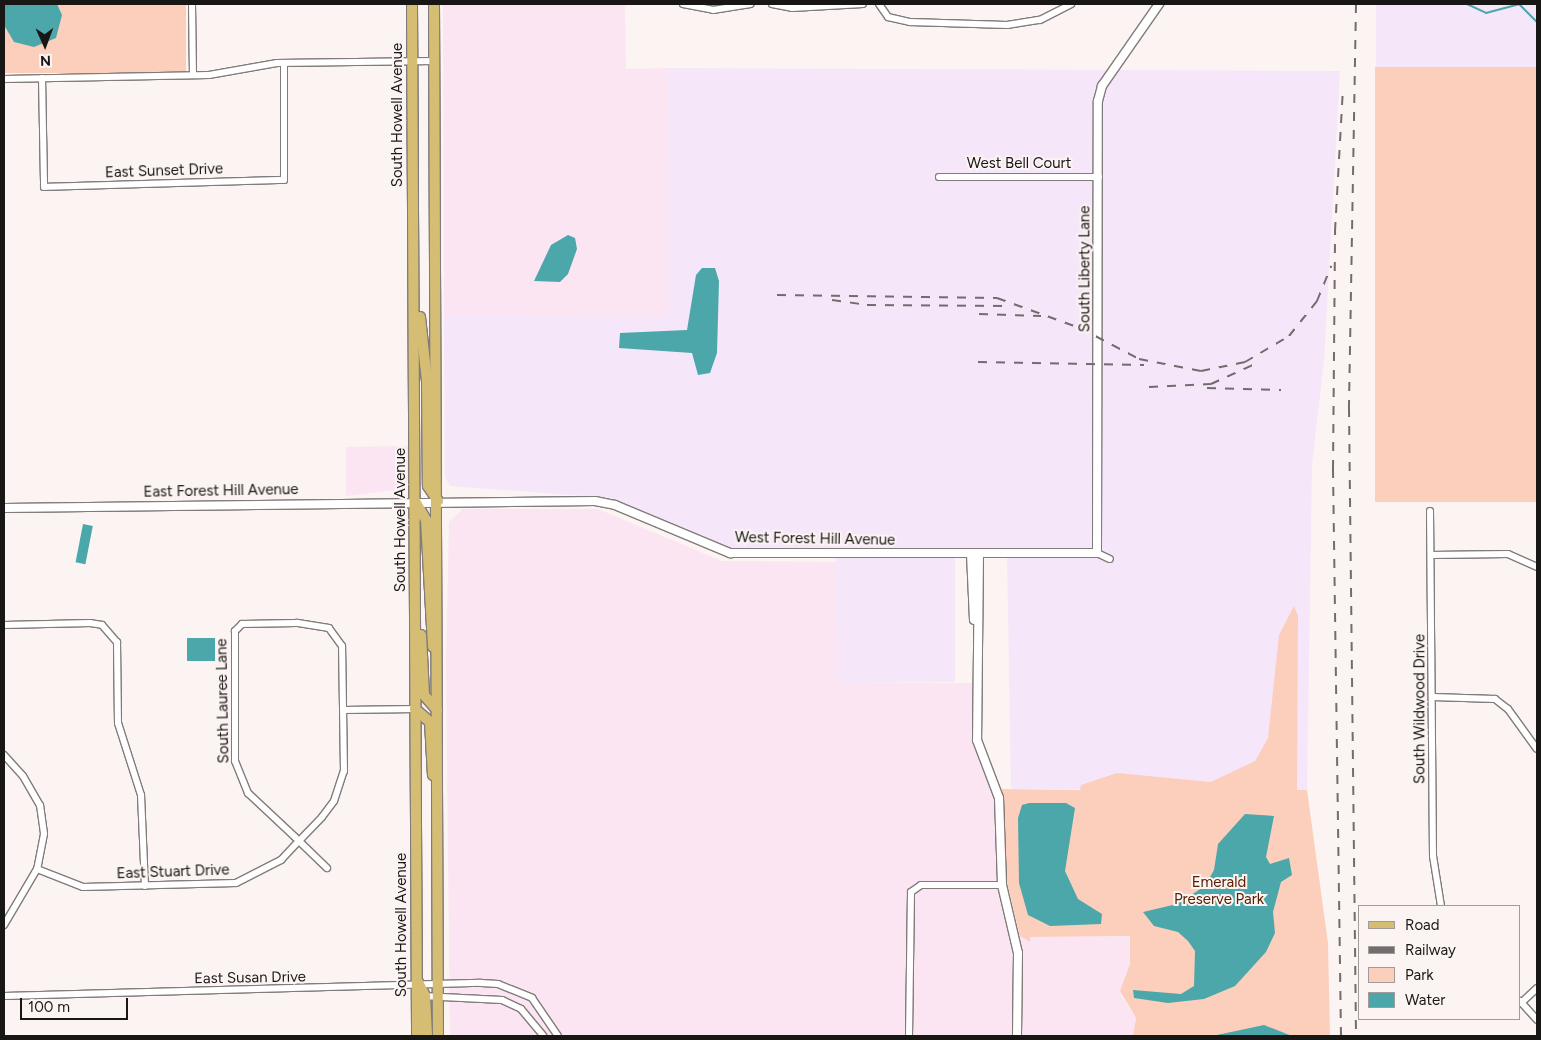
<!DOCTYPE html>
<html>
<head>
<meta charset="utf-8">
<style>
  body { margin:0 }
  #map { position:relative; width:1541px; height:1040px; overflow:hidden; background:#fbf4f2; font-family:Figtree,sans-serif }
  div>[style] { position:absolute }
  [style*='--x'] { left:calc(var(--x)*1px); top:calc(var(--y)*1px); width:calc(var(--w)*1px); rotate:calc(var(--a)*1deg) }
  .commercial>* { inset:0; background:#fbe5f2 }
  .industrial>* { inset:0; background:#f5e6f9; transform-origin:0 0 }
  .green>* { inset:0; background:#fccfbd; transform-origin:0 0 }
  .water>* { inset:0; background:#4ba7aa; transform-origin:0 0 }
  .stream>* { height:2px; margin:-1px; padding:0 1px; transform-origin:1px; border-radius:1px; background:#4ba7aa }
  .roads { filter:drop-shadow(1px 0 #817c7a) drop-shadow(-1px 0 #817c7a) drop-shadow(0 1px #817c7a) drop-shadow(0 -1px #817c7a) }
  .minor>* { height:6px; margin:-3px; padding:0 3px; transform-origin:3px; border-radius:3px; background:#fff }
  .tertiary>* { height:8px; margin:-4px; padding:0 4px; transform-origin:4px; border-radius:4px; background:#fff }
  .primary>* { height:10px; margin:-5px; padding:0 5px; transform-origin:5px; border-radius:5px; background:#d5bd74 }
  .rail>* { height:2px; margin-top:-1px; transform-origin:0; background:repeating-linear-gradient(90deg,#716d6c 0 9px,transparent 0 18px) }
  span { translate:-50% -50%; white-space:nowrap; text-align:center; line-height:1.15; -webkit-text-stroke:4px #fbf4f2; paint-order:stroke }
  .street-label { font-size:15px; color:#191716 }
  .park-label { font-size:15px; color:#5a2003 }
  .frame { position:absolute; inset:0; border:5px solid #191716; pointer-events:none }
  .legend { position:absolute; left:1358px; top:905px; width:162px; height:115px; box-sizing:border-box; background:#fbf4f2; border:1px solid #a19c9a; margin:0; padding:6px 9px; list-style:none; font-size:15px; color:#191716 }
  .legend li { display:flex; align-items:center; gap:10px; height:25px }
  .legend b { width:25px; border:1px solid #a19c9a }
  .north { position:absolute; left:20px; top:20px; width:50px; height:50px; -webkit-text-stroke:4px #fbf4f2; paint-order:stroke; rotate:178deg; font-size:14px; font-weight:700; line-height:20px; text-align:center; color:#191716 }
  .north::after { content:''; display:block; margin:auto; width:18px; height:22px; background:#191716; clip-path:polygon(50% 0,100% 100%,50% 72%,0 100%) }
  .scale { position:absolute; left:20px; top:998px; width:108px; height:22px; box-sizing:border-box; border:2px solid #191716; border-top:0; padding-left:6px; font-size:15px; line-height:18px; white-space:nowrap; color:#191716; -webkit-text-stroke:4px #fbf4f2; paint-order:stroke }
</style>
</head>
<body>
<div id="map">
  <div class="commercial">
    <div style="clip-path:polygon(443px 4px,625px 4px,626px 69px,668px 68px,671px 319px,444px 315px)"></div>
    <div style="clip-path:polygon(409px 446px,409px 477px,403px 489px,346px 496px,346px 447px)"></div>
    <div style="clip-path:polygon(463px 509px,598px 509px,722px 561px,837px 562px,837px 683px,983px 683px,982px 741px,1006px 804px,1008px 894px,1030px 942px,1030px 937px,1130px 936px,1130px 964px,1121px 996px,1136px 1018px,1133px 1036px,450px 1036px,446px 667px,449px 522px)"></div>
  </div>
  <div class="industrial">
    <div style="left:1376px;top:4px;width:161px;height:64px"></div>
    <div style="clip-path:polygon(668px 68px,1340px 71px,1324px 360px,1312px 464px,1307px 790px,1011px 789px,1007px 549px,955px 550px,955px 682px,837px 683px,836px 549px,730px 548px,611px 498px,450px 486px,445px 477px,444px 315px,670px 318px)"></div>
  </div>
  <div class="green">
    <div style="left:4px;top:4px;width:182px;height:69px"></div>
    <div style="left:1537px;top:67px;width:435px;height:162px;rotate:90deg"></div>
    <div style="clip-path:polygon(1294px 606px,1298px 616px,1297px 790px,1307px 790px,1328px 943px,1330px 1036px,1133px 1036px,1136px 1018px,1120px 991px,1130px 964px,1130px 936px,1030px 937px,1030px 942px,1020px 936px,1007px 882px,1002px 789px,1080px 790px,1081px 785px,1117px 773px,1211px 782px,1255px 761px,1268px 738px,1279px 635px)"></div>
  </div>
  <div class="water">
    <div style="clip-path:polygon(4px 4px,57px 4px,62px 15px,56px 38px,34px 47px,14px 42px,4px 25px)"></div>
    <div style="clip-path:polygon(568px 235px,575px 238px,577px 249px,568px 274px,560px 282px,534px 281px,551px 245px)"></div>
    <div style="clip-path:polygon(702px 268px,715px 268px,719px 281px,717px 353px,710px 373px,698px 375px,692px 353px,619px 348px,620px 333px,687px 330px,696px 275px)"></div>
    <div style="left:83px;top:524px;width:10px;height:39px;rotate:11deg"></div>
    <div style="left:187px;top:638px;width:28px;height:23px"></div>
    <div style="clip-path:polygon(1029px 803px,1066px 803px,1075px 808px,1065px 871px,1078px 899px,1102px 914px,1101px 924px,1050px 926px,1028px 915px,1019px 883px,1018px 818px,1022px 805px)"></div>
    <div style="clip-path:polygon(1245px 814px,1274px 816px,1266px 857px,1270px 864px,1289px 858px,1292px 875px,1281px 882px,1273px 912px,1275px 933px,1266px 952px,1235px 986px,1204px 999px,1168px 1003px,1134px 998px,1133px 990px,1181px 994px,1194px 986px,1195px 951px,1188px 941px,1178px 932px,1154px 926px,1143px 912px,1177px 904px,1205px 886px,1214px 870px,1218px 844px)"></div>
    <div style="clip-path:polygon(1264px 1025px,1292px 1036px,1212px 1036px,1250px 1028px)"></div>
  </div>
  <div class="stream">
    <div style="--x:1467;--y:4;--w:21;--a:25"></div>
    <div style="--x:1486;--y:13;--w:34;--a:-15"></div>
    <div style="--x:1519;--y:4;--w:25;--a:45"></div>
  </div>
  <div class="roads">
    <div class="minor">
      <div style="--x:192;--y:4;--w:71;--a:89.2"></div>
      <div style="--x:683;--y:4;--w:31;--a:11"></div>
      <div style="--x:713;--y:10;--w:38;--a:-9"></div>
      <div style="--x:772;--y:4;--w:20;--a:11"></div>
      <div style="--x:792;--y:8;--w:71;--a:-3.2"></div>
      <div style="--x:879;--y:4;--w:16;--a:55"></div>
      <div style="--x:888;--y:17;--w:23;--a:13"></div>
      <div style="--x:910;--y:22;--w:97;--a:1.8"></div>
      <div style="--x:1007;--y:25;--w:33;--a:-9"></div>
      <div style="--x:1040;--y:20;--w:35;--a:-27"></div>
      <div style="--x:42;--y:78;--w:109;--a:88.9"></div>
      <div style="--x:44;--y:187;--w:240;--a:-1.7"></div>
      <div style="--x:284;--y:180;--w:117;--a:-90"></div>
      <div style="--x:4;--y:79;--w:205;--a:-1.1"></div>
      <div style="--x:209;--y:75;--w:69;--a:-10"></div>
      <div style="--x:277;--y:63;--w:157;--a:-0.7"></div>
      <div style="--x:939;--y:177;--w:160;--a:0"></div>
      <div style="--x:1430;--y:511;--w:345;--a:89.5"></div>
      <div style="--x:1433;--y:856;--w:51;--a:80.9"></div>
      <div style="--x:1097;--y:553;--w:14;--a:25"></div>
      <div style="--x:1431;--y:555;--w:77;--a:-0.7"></div>
      <div style="--x:1508;--y:554;--w:32;--a:24"></div>
      <div style="--x:4;--y:625;--w:86;--a:-1.3"></div>
      <div style="--x:90;--y:623;--w:12;--a:9"></div>
      <div style="--x:102;--y:625;--w:23;--a:49"></div>
      <div style="--x:117;--y:642;--w:81;--a:89.3"></div>
      <div style="--x:118;--y:723;--w:76;--a:72.3"></div>
      <div style="--x:141;--y:795;--w:91;--a:87.5"></div>
      <div style="--x:1433;--y:697;--w:62;--a:1.8"></div>
      <div style="--x:1495;--y:699;--w:16;--a:38"></div>
      <div style="--x:1508;--y:709;--w:49;--a:54.1"></div>
      <div style="--x:345;--y:710;--w:70;--a:-0.8"></div>
      <div style="--x:4;--y:755;--w:28;--a:48"></div>
      <div style="--x:23;--y:776;--w:34;--a:60"></div>
      <div style="--x:40;--y:805;--w:29;--a:82"></div>
      <div style="--x:44;--y:834;--w:36;--a:101"></div>
      <div style="--x:37;--y:869;--w:65;--a:120.5"></div>
      <div style="--x:37;--y:869;--w:49;--a:21.4"></div>
      <div style="--x:83;--y:887;--w:153;--a:-1.5"></div>
      <div style="--x:236;--y:883;--w:51;--a:-27.1"></div>
      <div style="--x:281;--y:860;--w:26;--a:-47"></div>
      <div style="--x:299;--y:841;--w:33;--a:-46"></div>
      <div style="--x:322;--y:817;--w:20;--a:-53"></div>
      <div style="--x:334;--y:801;--w:32;--a:-72"></div>
      <div style="--x:344;--y:771;--w:125;--a:-90.9"></div>
      <div style="--x:342;--y:646;--w:22;--a:-126"></div>
      <div style="--x:329;--y:628;--w:33;--a:-171"></div>
      <div style="--x:296;--y:623;--w:54;--a:178.9"></div>
      <div style="--x:242;--y:624;--w:10;--a:135"></div>
      <div style="--x:235;--y:631;--w:130;--a:90"></div>
      <div style="--x:235;--y:761;--w:35;--a:68"></div>
      <div style="--x:248;--y:793;--w:64;--a:43.1"></div>
      <div style="--x:295;--y:837;--w:6;--a:45"></div>
      <div style="--x:299;--y:841;--w:39;--a:44"></div>
      <div style="--x:4;--y:996;--w:477;--a:-1.6"></div>
      <div style="--x:481;--y:983;--w:17;--a:3"></div>
      <div style="--x:498;--y:984;--w:37;--a:22"></div>
      <div style="--x:532;--y:998;--w:46;--a:55.6"></div>
      <div style="--x:422;--y:996;--w:80;--a:2.9"></div>
      <div style="--x:502;--y:1000;--w:21;--a:25"></div>
      <div style="--x:521;--y:1009;--w:35;--a:50"></div>
      <div style="--x:1520;--y:1001;--w:25;--a:48"></div>
      <div style="--x:1521;--y:1003;--w:22;--a:-43"></div>
      <div style="--x:909;--y:1036;--w:144;--a:-89.2"></div>
      <div style="--x:911;--y:892;--w:12;--a:-35"></div>
      <div style="--x:921;--y:885;--w:81;--a:0"></div>
    </div>
    <div class="tertiary">
      <div style="--x:4;--y:508;--w:591;--a:-0.68"></div>
      <div style="--x:595;--y:501;--w:20;--a:11"></div>
      <div style="--x:615;--y:505;--w:125;--a:22.7"></div>
      <div style="--x:730;--y:553;--w:367;--a:0"></div>
      <div style="--x:1097;--y:553;--w:452;--a:-89.9"></div>
      <div style="--x:1098;--y:101;--w:16;--a:-75"></div>
      <div style="--x:1102;--y:86;--w:100;--a:-55.2"></div>
      <div style="--x:971;--y:554;--w:66;--a:87.4"></div>
      <div style="--x:979;--y:554;--w:186;--a:90.6"></div>
      <div style="--x:977;--y:740;--w:62;--a:69.2"></div>
      <div style="--x:999;--y:798;--w:87;--a:88"></div>
      <div style="--x:1002;--y:885;--w:70;--a:76.8"></div>
      <div style="--x:1018;--y:953;--w:83;--a:90.7"></div>
    </div>
    <div class="primary">
      <div style="--x:412;--y:4;--w:1032;--a:89.72"></div>
      <div style="--x:434;--y:4;--w:1032;--a:89.78"></div>
      <div style="--x:420;--y:317;--w:64;--a:83.8"></div>
      <div style="--x:427;--y:381;--w:105;--a:89.5"></div>
      <div style="--x:428;--y:486;--w:18;--a:56"></div>
      <div style="--x:415;--y:501;--w:22;--a:60"></div>
      <div style="--x:426;--y:520;--w:127;--a:86.8"></div>
      <div style="--x:421;--y:635;--w:60;--a:87.1"></div>
      <div style="--x:424;--y:695;--w:20;--a:49"></div>
      <div style="--x:415;--y:709;--w:20;--a:41"></div>
      <div style="--x:430;--y:722;--w:53;--a:86.8"></div>
      <div style="--x:418;--y:982;--w:16;--a:63"></div>
      <div style="--x:425;--y:996;--w:40;--a:87.1"></div>
    </div>
  </div>
  <div class="rail">
    <div style="--x:1356;--y:4;--w:404;--a:91"></div>
    <div style="--x:1349;--y:408;--w:628;--a:89.36"></div>
    <div style="--x:777;--y:295;--w:220;--a:0.8"></div>
    <div style="--x:997;--y:298;--w:88;--a:19.9"></div>
    <div style="--x:1080;--y:328;--w:67;--a:27.7"></div>
    <div style="--x:1139;--y:359;--w:63;--a:11"></div>
    <div style="--x:1201;--y:371;--w:45;--a:-11.6"></div>
    <div style="--x:1245;--y:362;--w:51;--a:-30.6"></div>
    <div style="--x:1289;--y:336;--w:45;--a:-51.3"></div>
    <div style="--x:1317;--y:301;--w:38;--a:-68"></div>
    <div style="--x:832;--y:300;--w:35;--a:8"></div>
    <div style="--x:867;--y:305;--w:142;--a:0.4"></div>
    <div style="--x:979;--y:314;--w:62;--a:1.8"></div>
    <div style="--x:978;--y:362;--w:166;--a:1"></div>
    <div style="--x:1149;--y:387;--w:62;--a:-2.8"></div>
    <div style="--x:1211;--y:384;--w:51;--a:-24.5"></div>
    <div style="--x:1207;--y:388;--w:74;--a:1.5"></div>
    <div style="--x:1341;--y:1036;--w:567;--a:-90.81"></div>
    <div style="--x:1333;--y:469;--w:238;--a:-89.5"></div>
    <div style="--x:1335;--y:231;--w:144;--a:-86.8"></div>
  </div>
  <div class="street-label">
    <span style="left:398px;top:115px;rotate:-90deg">South Howell Avenue</span>
    <span style="left:1019px;top:164px">West Bell Court</span>
    <span style="left:164px;top:171px;rotate:-2deg">East Sunset Drive</span>
    <span style="left:1085px;top:269px;rotate:-90deg">South Liberty Lane</span>
    <span style="left:221px;top:491px;rotate:-1deg">East Forest Hill Avenue</span>
    <span style="left:401px;top:520px;rotate:-90deg">South Howell Avenue</span>
    <span style="left:815px;top:539px;rotate:1deg">West Forest Hill Avenue</span>
    <span style="left:223px;top:701px;rotate:-91deg">South Lauree Lane</span>
    <span style="left:1420px;top:709px;rotate:-90deg">South Wildwood Drive</span>
    <span style="left:173px;top:872px;rotate:-2deg">East Stuart Drive</span>
    <span style="left:402px;top:925px;rotate:-90deg">South Howell Avenue</span>
    <span style="left:250px;top:978px;rotate:-1deg">East Susan Drive</span>
  </div>
  <div class="park-label">
    <span style="left:1219px;top:891px">Emerald<br>Preserve Park</span>
  </div>
  <div class="frame"></div>
  <ul class="legend">
  <li><b style="height:6px;background:#d5bd74"></b>Road</li>
  <li><b style="height:6px;background:#716d6c"></b>Railway</li>
  <li><b style="height:14px;background:#fccfbd"></b>Park</li>
  <li><b style="height:14px;background:#4ba7aa"></b>Water</li>
  </ul>
  <div class="north">N</div>
  <div class="scale">100 m</div>
</div>
</body>
</html>
